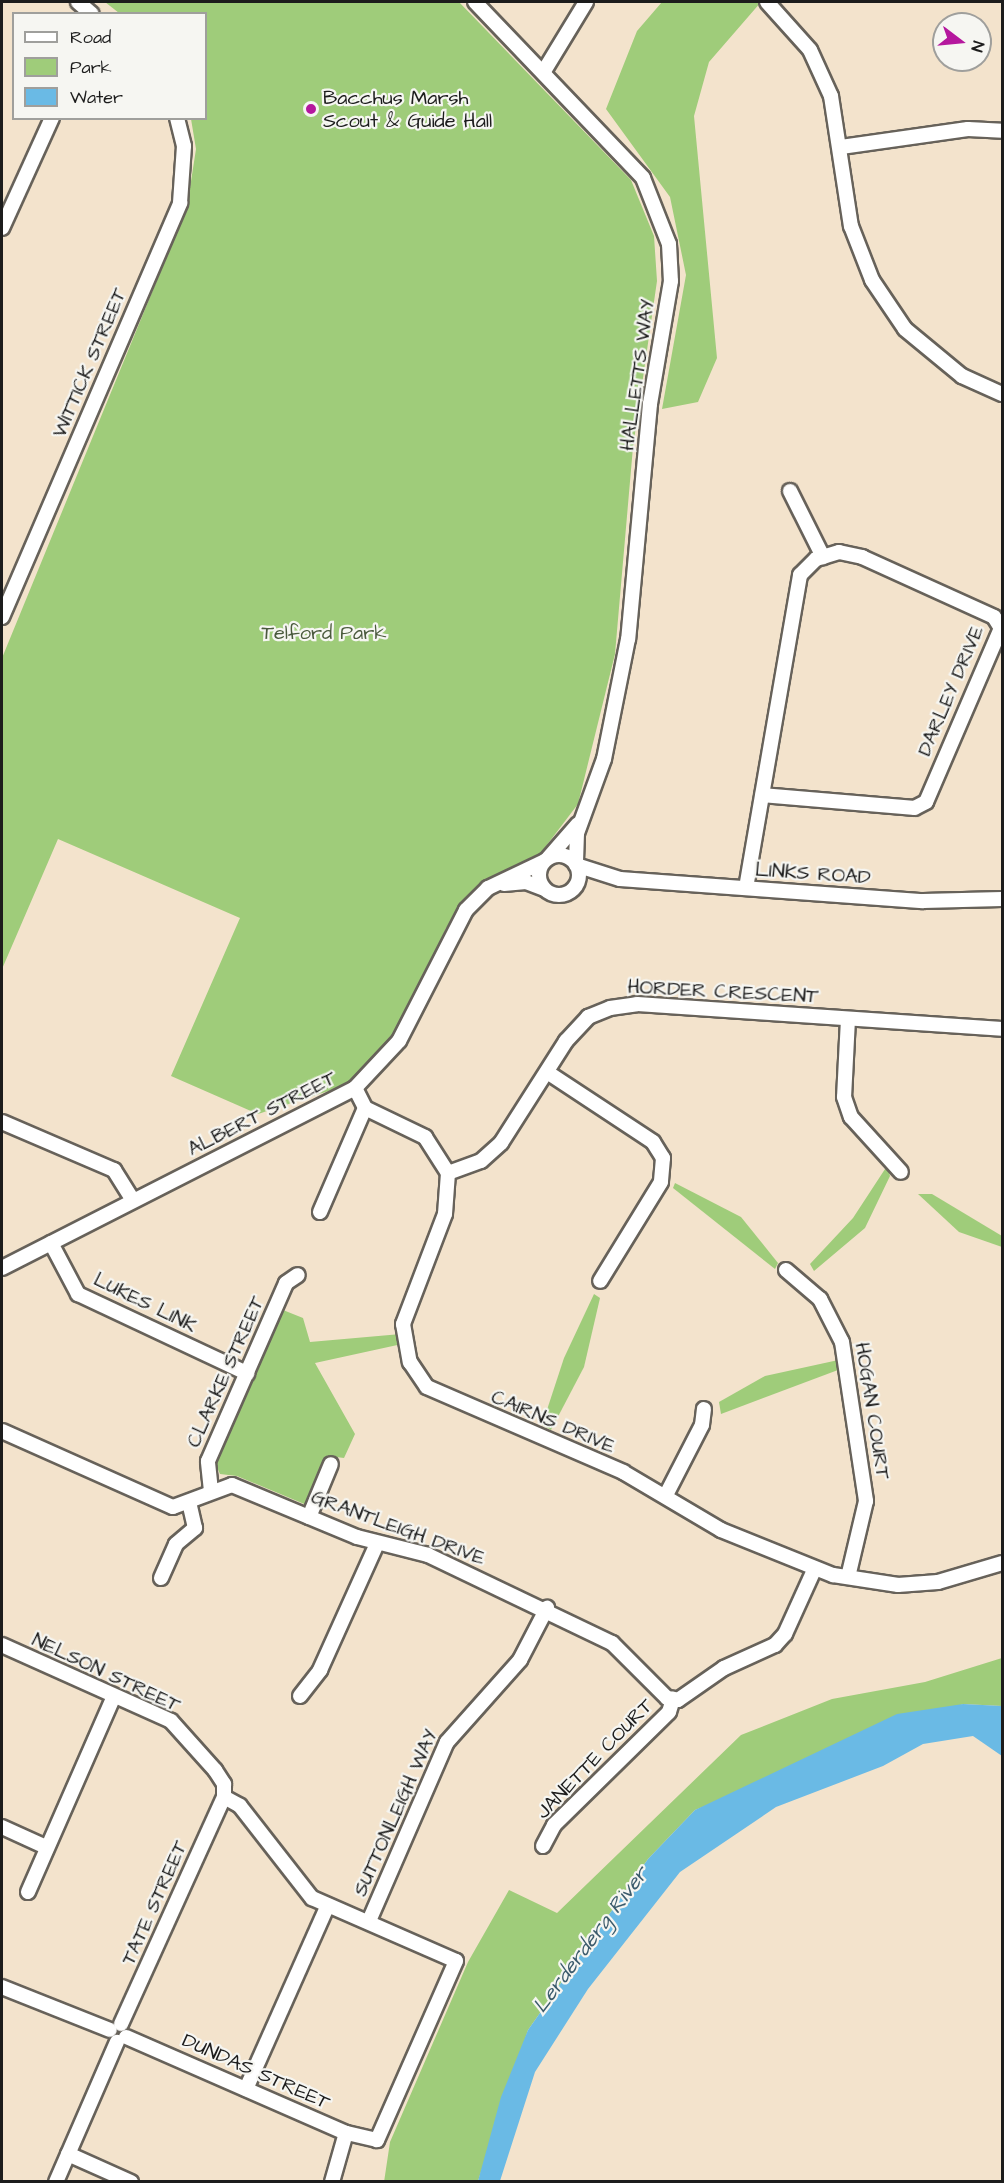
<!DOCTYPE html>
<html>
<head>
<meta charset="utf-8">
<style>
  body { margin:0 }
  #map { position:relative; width:1004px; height:2183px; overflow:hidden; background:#f3e3cc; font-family:"Architects Daughter",sans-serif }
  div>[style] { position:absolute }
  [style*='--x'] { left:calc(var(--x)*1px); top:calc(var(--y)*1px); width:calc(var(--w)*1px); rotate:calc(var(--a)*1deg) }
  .green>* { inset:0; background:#9fcc7a }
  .water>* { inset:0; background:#6abae5 }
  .roads { filter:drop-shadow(2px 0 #67625a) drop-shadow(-2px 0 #67625a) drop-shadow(0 2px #67625a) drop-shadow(0 -2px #67625a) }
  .minor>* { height:14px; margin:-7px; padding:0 7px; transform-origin:7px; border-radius:7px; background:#fff }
  .minor>.ring { margin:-7px; padding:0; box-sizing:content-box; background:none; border:14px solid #fff; border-radius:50% }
  .dots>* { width:16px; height:16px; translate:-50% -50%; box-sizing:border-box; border:3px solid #f6f6f2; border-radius:50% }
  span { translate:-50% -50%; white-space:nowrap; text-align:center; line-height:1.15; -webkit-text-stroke:4.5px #f6f6f2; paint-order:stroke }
  .poi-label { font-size:20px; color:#1c1c1c }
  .left { translate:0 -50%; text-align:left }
  .street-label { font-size:20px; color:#1c1c1c }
  .park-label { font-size:20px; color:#4a5a3d }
  .water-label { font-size:21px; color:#3b5b6c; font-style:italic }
  .frame { position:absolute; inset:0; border:3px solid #1c1c1c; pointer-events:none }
  .legend { position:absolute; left:12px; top:12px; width:195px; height:108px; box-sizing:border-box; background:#f6f6f2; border:2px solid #9f9f9c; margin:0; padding:8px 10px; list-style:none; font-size:18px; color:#1c1c1c }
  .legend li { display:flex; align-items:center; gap:12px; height:30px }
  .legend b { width:30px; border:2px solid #9f9f9c }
  .north { position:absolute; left:932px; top:12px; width:60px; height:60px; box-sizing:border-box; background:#f6f6f2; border:2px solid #9f9f9c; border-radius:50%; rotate:106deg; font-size:16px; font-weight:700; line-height:24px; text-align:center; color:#1c1c1c }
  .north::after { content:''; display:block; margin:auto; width:21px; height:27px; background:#b5179e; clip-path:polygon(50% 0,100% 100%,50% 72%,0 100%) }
</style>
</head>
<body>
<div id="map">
  <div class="green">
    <div style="clip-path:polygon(105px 2px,459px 2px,631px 180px,654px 236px,657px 281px,633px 447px,615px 654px,578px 804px,540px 854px,528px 865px,483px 883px,446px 928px,402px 1028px,350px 1084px,258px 1114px,171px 1076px,240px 918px,58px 839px,2px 969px,2px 658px,187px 207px,196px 149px,191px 119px,206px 118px,206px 14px,119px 13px)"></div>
    <div style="clip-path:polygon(662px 2px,761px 2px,709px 62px,694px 116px,717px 358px,698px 402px,662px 409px,686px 275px,670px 197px,606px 109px,637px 31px)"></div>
    <div style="clip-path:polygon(887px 1166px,890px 1176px,865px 1228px,814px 1271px,810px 1264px,853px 1218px)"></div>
    <div style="clip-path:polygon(675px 1183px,741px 1217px,778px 1263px,775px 1269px,673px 1188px)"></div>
    <div style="clip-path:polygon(918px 1194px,932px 1194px,1002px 1236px,1002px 1247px,959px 1232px)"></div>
    <div style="clip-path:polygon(594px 1294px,600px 1298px,584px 1367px,551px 1430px,542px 1425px,564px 1358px)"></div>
    <div style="clip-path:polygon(283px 1310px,303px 1318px,310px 1342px,401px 1334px,402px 1344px,315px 1363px,355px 1434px,344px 1458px,336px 1457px,319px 1498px,309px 1506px,237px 1476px,220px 1474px,216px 1465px)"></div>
    <div style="clip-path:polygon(843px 1359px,846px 1367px,721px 1414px,719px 1402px,765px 1376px)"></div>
    <div style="clip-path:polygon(1002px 1658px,1002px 1706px,963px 1704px,695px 1810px,648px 1859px,528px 2030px,478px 2181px,384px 2182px,390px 2142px,468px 1962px,509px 1890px,557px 1913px,741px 1735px,832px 1699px,925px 1682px)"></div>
  </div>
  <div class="water">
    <div style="clip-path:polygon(963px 1704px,1002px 1706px,1002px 1756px,973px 1736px,923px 1744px,883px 1766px,776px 1807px,680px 1872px,588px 1989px,535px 2072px,500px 2181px,478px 2181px,501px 2097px,528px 2030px,648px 1859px,695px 1810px,897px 1714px)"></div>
  </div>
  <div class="roads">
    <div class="minor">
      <div style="--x:78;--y:2;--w:18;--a:41"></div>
      <div style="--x:475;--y:2;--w:243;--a:46.3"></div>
      <div style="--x:643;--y:178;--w:71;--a:68.5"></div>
      <div style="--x:669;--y:244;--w:37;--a:87"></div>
      <div style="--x:671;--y:281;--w:125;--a:99.7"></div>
      <div style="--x:650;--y:404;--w:236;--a:95.3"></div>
      <div style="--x:628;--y:639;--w:122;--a:101.3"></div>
      <div style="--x:604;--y:759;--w:79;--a:110"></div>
      <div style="--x:577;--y:833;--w:31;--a:92"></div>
      <div style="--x:767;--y:2;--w:64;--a:48.1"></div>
      <div style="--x:810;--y:50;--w:51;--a:65.5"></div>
      <div style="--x:831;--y:96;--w:132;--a:81.3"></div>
      <div style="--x:851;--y:226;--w:58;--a:68.7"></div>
      <div style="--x:872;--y:280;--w:59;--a:56"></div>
      <div style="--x:905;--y:329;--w:74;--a:39.5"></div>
      <div style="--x:962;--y:376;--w:44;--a:24.2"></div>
      <div style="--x:544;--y:71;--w:81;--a:-58.7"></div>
      <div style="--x:841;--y:147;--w:128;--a:-8.1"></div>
      <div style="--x:968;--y:129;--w:34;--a:3"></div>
      <div style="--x:2;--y:228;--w:121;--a:-65.6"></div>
      <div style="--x:790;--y:491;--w:74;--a:63.4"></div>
      <div style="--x:2;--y:617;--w:451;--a:-66.7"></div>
      <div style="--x:180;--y:203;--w:57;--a:-86"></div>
      <div style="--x:184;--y:146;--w:29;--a:-104"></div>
      <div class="ring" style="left:539px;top:855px;width:26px;height:26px"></div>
      <div style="--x:549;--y:857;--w:44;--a:-48.7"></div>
      <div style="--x:576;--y:865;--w:46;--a:17.7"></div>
      <div style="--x:620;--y:879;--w:304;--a:4.2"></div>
      <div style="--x:923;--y:901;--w:79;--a:-1.5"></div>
      <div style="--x:504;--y:884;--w:22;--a:-5"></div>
      <div style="--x:526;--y:882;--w:19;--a:21"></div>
      <div style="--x:746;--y:888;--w:318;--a:-80.2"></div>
      <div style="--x:800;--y:575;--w:23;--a:-45"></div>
      <div style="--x:816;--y:559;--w:24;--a:-17"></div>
      <div style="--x:839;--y:552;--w:24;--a:12"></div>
      <div style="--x:862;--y:557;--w:145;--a:24.4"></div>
      <div style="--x:994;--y:617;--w:13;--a:58"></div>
      <div style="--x:1001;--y:628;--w:189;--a:113.3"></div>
      <div style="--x:926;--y:802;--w:13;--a:153"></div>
      <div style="--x:914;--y:808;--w:152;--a:-175.1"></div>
      <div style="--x:848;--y:1019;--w:78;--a:92.9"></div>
      <div style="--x:844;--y:1097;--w:21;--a:71"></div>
      <div style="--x:851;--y:1117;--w:74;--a:47.7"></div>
      <div style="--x:547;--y:1072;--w:127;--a:33.4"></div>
      <div style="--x:653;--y:1142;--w:19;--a:58"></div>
      <div style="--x:663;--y:1158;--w:24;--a:95"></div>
      <div style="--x:661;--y:1182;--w:116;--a:121.6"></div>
      <div style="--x:355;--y:1088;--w:22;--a:63"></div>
      <div style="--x:365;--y:1108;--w:67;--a:25.8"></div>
      <div style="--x:425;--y:1137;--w:43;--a:57.4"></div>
      <div style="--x:448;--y:1173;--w:41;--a:94.2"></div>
      <div style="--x:445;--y:1214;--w:118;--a:110.9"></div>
      <div style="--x:403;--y:1324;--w:39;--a:80"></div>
      <div style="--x:410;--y:1362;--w:30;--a:56"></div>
      <div style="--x:427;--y:1387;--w:214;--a:23.4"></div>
      <div style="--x:623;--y:1472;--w:114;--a:30.6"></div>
      <div style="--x:721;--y:1530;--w:121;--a:21.9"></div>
      <div style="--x:833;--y:1575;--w:66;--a:8.7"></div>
      <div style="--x:898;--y:1585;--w:40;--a:-4.3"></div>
      <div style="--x:938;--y:1582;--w:67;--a:-16.5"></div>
      <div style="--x:2;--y:1122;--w:122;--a:23.2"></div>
      <div style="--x:114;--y:1170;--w:36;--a:58"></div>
      <div style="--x:448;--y:1173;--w:35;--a:-20"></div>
      <div style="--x:481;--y:1161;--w:27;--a:-42"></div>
      <div style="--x:501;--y:1143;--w:121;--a:-57.5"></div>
      <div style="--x:566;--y:1041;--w:33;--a:-47"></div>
      <div style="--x:588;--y:1017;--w:24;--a:-22"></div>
      <div style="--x:610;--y:1008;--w:27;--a:-8"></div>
      <div style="--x:637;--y:1004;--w:366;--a:3.9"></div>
      <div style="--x:320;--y:1212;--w:113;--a:-66.6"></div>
      <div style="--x:51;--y:1243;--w:58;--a:62.1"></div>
      <div style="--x:78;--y:1294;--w:187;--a:25.1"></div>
      <div style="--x:2;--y:1268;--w:396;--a:-27"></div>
      <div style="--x:355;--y:1088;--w:64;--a:-46.9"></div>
      <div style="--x:399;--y:1041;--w:147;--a:-62.9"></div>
      <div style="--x:466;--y:910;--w:31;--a:-45"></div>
      <div style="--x:488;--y:888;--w:61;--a:-25.3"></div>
      <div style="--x:786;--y:1270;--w:45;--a:40.5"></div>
      <div style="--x:820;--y:1299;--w:48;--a:62.9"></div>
      <div style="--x:842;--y:1342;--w:161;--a:81.4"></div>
      <div style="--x:866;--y:1501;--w:78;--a:103.3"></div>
      <div style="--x:2;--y:1431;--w:187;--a:24"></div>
      <div style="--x:173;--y:1507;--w:63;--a:-20.4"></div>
      <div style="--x:232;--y:1485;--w:135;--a:22.6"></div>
      <div style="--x:357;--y:1537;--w:73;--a:14.2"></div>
      <div style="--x:428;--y:1555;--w:204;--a:25.6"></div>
      <div style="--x:612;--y:1643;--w:78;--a:45"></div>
      <div style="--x:667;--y:1698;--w:11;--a:10"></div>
      <div style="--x:678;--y:1700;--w:56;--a:-34.8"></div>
      <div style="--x:724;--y:1668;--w:56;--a:-24.3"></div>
      <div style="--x:775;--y:1645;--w:15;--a:-48"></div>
      <div style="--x:785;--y:1634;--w:72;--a:-65.6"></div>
      <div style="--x:211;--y:1491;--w:30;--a:-96"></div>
      <div style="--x:208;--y:1461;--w:194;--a:-66.3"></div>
      <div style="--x:286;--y:1283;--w:14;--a:-34"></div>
      <div style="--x:666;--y:1495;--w:79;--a:-62.8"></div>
      <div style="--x:702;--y:1425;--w:16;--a:-83"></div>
      <div style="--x:309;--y:1517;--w:57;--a:-67.5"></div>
      <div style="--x:161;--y:1578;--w:37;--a:-66"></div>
      <div style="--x:176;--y:1544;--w:25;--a:-40"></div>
      <div style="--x:195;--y:1528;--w:26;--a:-103"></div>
      <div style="--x:2;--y:1645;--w:185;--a:24.2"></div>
      <div style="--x:171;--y:1721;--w:66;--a:48.1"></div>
      <div style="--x:215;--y:1770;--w:17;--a:57"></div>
      <div style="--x:224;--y:1784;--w:13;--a:90"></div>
      <div style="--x:224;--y:1797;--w:18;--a:29"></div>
      <div style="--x:240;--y:1806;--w:117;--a:52"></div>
      <div style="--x:312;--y:1898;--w:157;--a:23.6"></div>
      <div style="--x:456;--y:1961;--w:196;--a:113.8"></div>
      <div style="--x:377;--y:2140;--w:32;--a:-167"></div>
      <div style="--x:346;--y:2133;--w:240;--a:-156.4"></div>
      <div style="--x:300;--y:1696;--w:33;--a:-52"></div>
      <div style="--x:320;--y:1670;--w:138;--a:-65.7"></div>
      <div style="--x:2;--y:1827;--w:48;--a:24.4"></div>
      <div style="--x:543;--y:1846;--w:24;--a:-62"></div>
      <div style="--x:554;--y:1825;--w:161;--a:-44.5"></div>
      <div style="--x:669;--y:1712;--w:14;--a:-73"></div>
      <div style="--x:28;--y:1892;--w:214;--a:-66.3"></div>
      <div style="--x:369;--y:1921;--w:195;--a:-66.5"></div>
      <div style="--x:447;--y:1742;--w:110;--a:-48.3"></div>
      <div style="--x:520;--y:1660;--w:59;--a:-62.6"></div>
      <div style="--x:2;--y:1987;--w:116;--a:21.7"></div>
      <div style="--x:121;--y:2024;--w:249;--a:-65.6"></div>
      <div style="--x:246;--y:2089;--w:201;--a:-66"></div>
      <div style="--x:68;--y:2154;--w:69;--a:24"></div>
      <div style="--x:56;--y:2182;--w:153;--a:-66.5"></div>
      <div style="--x:332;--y:2182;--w:51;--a:-74.1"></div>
    </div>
  </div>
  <div class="dots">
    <div style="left:311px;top:109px;background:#b5179e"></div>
  </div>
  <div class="poi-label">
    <span class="left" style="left:323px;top:110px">Bacchus Marsh<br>Scout &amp; Guide Hall</span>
  </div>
  <div class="street-label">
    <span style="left:90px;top:363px;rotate:-67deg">WITTICK STREET</span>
    <span style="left:638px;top:375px;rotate:-82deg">HALLETTS WAY</span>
    <span style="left:951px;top:691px;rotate:-67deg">DARLEY DRIVE</span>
    <span style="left:813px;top:874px;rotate:4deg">LINKS ROAD</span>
    <span style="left:723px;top:992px;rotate:3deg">HORDER CRESCENT</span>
    <span style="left:262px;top:1114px;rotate:-27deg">ALBERT STREET</span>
    <span style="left:145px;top:1303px;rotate:26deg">LUKES LINK</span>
    <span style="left:226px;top:1372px;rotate:-66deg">CLARKE STREET</span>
    <span style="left:872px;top:1411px;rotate:81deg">HOGAN COURT</span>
    <span style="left:553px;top:1422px;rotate:23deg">CAIRNS DRIVE</span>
    <span style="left:398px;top:1528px;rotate:20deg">GRANTLEIGH DRIVE</span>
    <span style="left:106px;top:1673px;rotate:25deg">NELSON STREET</span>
    <span style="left:595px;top:1759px;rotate:-46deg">JANETTE COURT</span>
    <span style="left:396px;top:1813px;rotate:-66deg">SUTTONLEIGH WAY</span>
    <span style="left:155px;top:1903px;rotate:-66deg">TATE STREET</span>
    <span style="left:256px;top:2072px;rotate:24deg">DUNDAS STREET</span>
  </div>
  <div class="park-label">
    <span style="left:324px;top:633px">Telford Park</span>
  </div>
  <div class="water-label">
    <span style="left:591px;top:1940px;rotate:-53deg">Lerderderg River</span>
  </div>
  <div class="frame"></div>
  <ul class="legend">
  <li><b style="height:8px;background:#fff"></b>Road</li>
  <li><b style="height:16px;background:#9fcc7a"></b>Park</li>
  <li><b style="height:16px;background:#6abae5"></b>Water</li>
  </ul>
  <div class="north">N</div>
</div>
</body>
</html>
